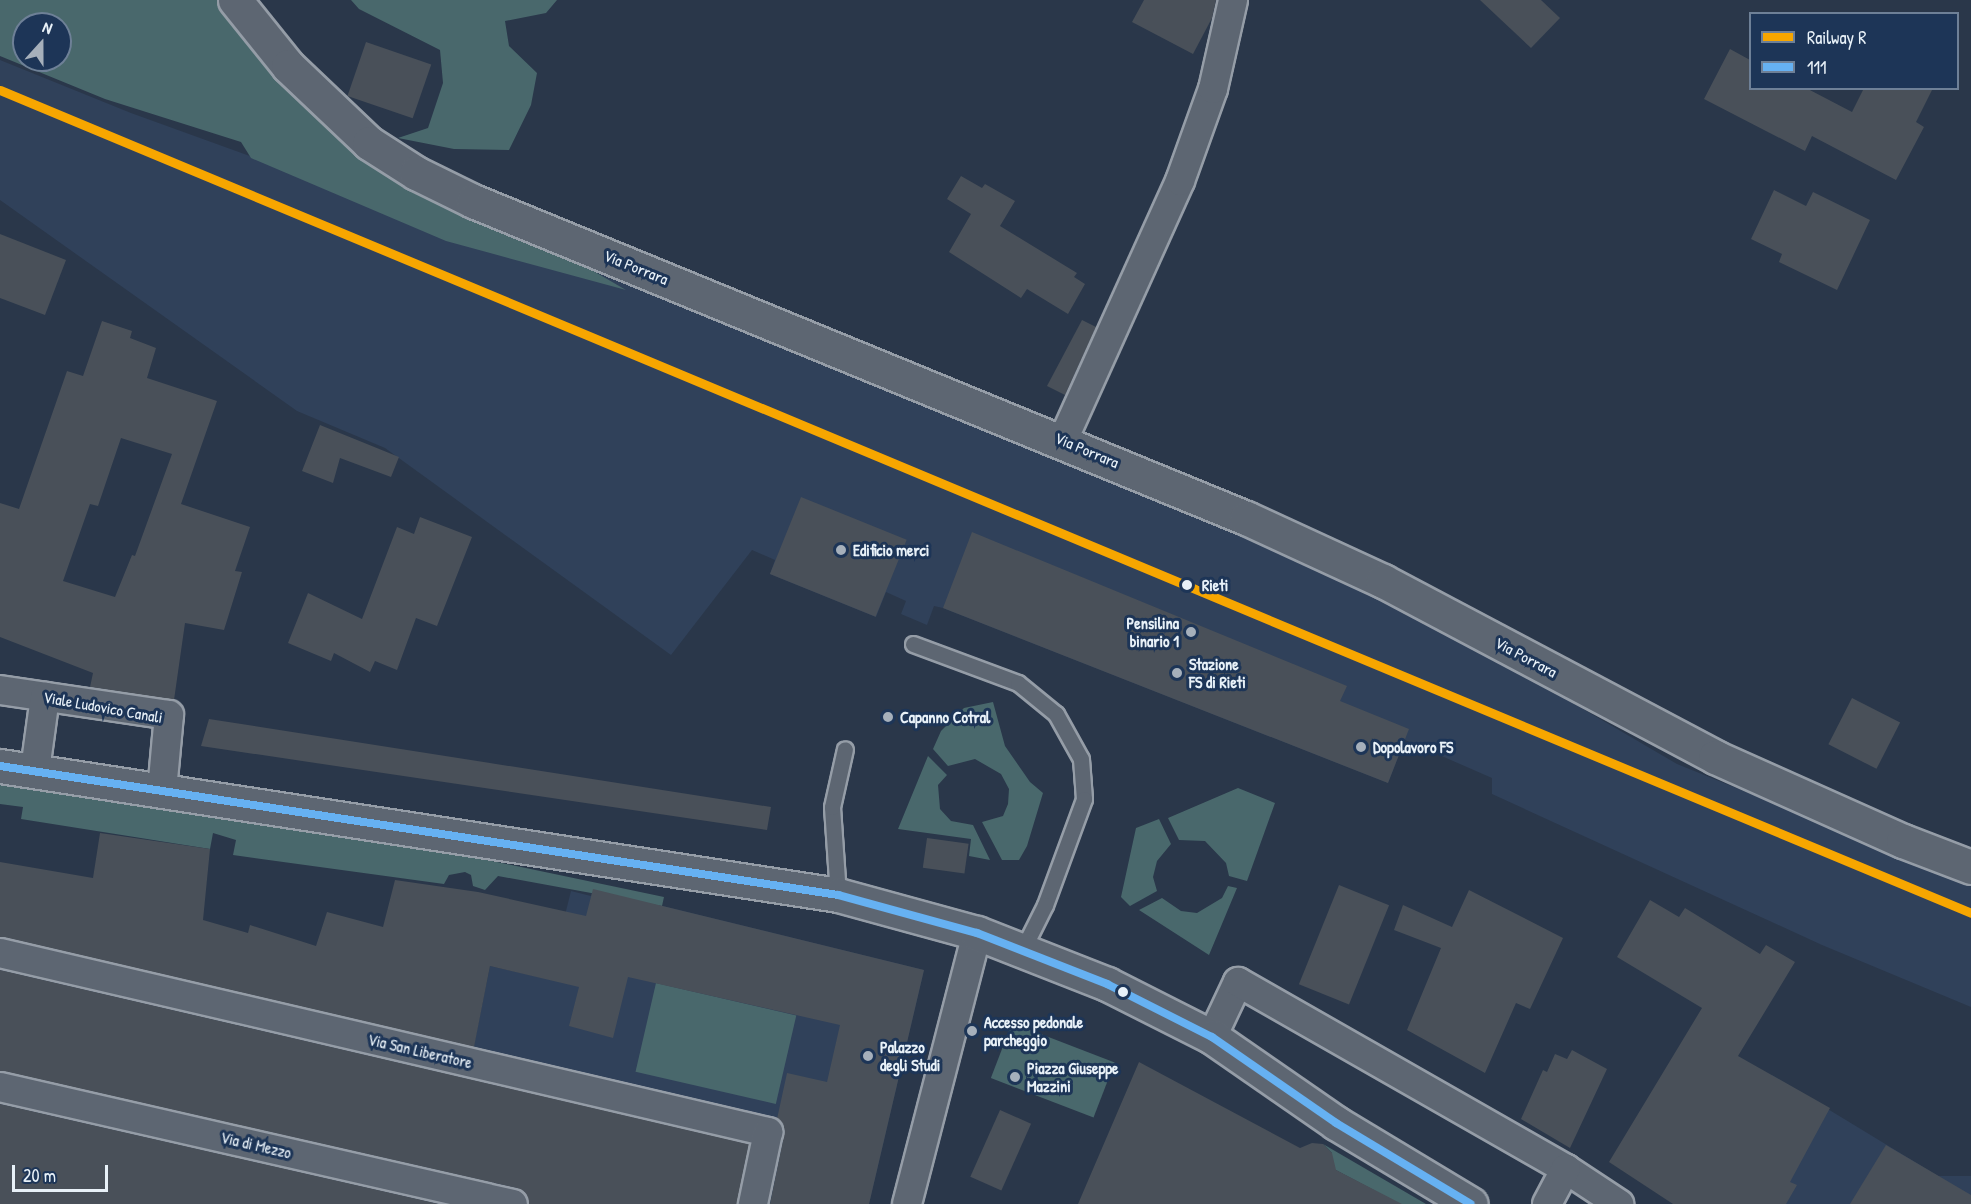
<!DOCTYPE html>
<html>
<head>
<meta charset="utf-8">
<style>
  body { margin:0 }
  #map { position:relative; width:1971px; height:1204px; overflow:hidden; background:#2a374a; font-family:"Patrick Hand",sans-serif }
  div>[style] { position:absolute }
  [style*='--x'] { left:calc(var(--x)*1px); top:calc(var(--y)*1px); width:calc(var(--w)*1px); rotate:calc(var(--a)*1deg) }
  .built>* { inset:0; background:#30415a }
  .green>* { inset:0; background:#49686c; transform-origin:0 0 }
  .building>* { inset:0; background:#495059; transform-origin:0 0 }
  .roads { filter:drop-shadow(2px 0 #959da7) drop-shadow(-2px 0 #959da7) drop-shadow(0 2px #959da7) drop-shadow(0 -2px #959da7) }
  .service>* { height:15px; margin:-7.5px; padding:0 7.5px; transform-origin:7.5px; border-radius:7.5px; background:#5d6672 }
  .minor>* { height:28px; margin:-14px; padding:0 14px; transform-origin:14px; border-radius:14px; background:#5d6672 }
  .tertiary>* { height:33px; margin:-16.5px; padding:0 16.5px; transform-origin:16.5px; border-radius:16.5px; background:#5d6672 }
  .bus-1>* { height:8px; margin:-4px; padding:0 4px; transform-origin:4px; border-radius:4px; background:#66b1f2 }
  .rail-1>* { height:9px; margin:-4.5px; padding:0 4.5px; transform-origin:4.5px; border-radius:4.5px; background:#f7a600 }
  .dots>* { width:16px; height:16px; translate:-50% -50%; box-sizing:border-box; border:3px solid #1d3557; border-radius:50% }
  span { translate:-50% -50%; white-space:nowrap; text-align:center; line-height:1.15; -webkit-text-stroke:6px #1d3557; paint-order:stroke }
  .street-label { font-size:16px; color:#e8f1f8 }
  .poi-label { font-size:16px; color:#e8f1f8; font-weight:700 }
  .left { translate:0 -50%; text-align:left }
  .right { translate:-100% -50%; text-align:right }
  .stop-label { font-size:16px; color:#e8f1f8; font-weight:700 }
  .legend { position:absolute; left:1749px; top:12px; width:210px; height:78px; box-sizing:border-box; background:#1d3557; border:2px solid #6e8097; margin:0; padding:8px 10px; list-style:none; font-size:18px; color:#e8f1f8 }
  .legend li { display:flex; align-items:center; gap:12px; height:30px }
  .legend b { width:30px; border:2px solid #6e8097 }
  .north { position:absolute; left:12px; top:12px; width:60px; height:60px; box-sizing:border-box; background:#1d3557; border:2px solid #6e8097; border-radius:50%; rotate:21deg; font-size:16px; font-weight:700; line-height:24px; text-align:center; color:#e8f1f8 }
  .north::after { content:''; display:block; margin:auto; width:21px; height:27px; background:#a6b0bb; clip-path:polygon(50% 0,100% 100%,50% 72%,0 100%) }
  .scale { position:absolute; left:12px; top:1165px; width:96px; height:27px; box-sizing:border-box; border:3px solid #e8f1f8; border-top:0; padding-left:8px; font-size:18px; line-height:21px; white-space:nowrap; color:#e8f1f8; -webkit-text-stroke:4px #1d3557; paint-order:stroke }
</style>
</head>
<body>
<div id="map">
  <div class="built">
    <div style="clip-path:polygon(0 60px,131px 113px,346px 191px,440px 205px,717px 314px,1317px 564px,1501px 661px,1677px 764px,1971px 883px,1971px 1007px,1822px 945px,1492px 794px,1492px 778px,1405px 740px,1388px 783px,943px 608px,934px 606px,927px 625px,901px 614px,906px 601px,886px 592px,876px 617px,770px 574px,775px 560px,752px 550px,671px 655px,385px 448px,297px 411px,0 200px)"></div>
    <div style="clip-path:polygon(593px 889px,924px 970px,869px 1204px,764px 1204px,782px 1121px,473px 1049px,490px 966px,549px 979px,571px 891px,591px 896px)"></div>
    <div style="clip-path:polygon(1772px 1075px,1938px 1176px,1971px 1176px,1971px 1204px,1699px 1204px)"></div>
  </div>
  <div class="green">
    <div style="clip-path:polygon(evenodd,0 0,235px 0,288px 66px,473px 201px,626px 290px,446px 241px,251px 158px,241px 142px,105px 99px,0 56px,0 0,24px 24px,60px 24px,60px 60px,24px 60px,24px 24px)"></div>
    <div style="clip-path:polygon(351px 0,557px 0,546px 13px,505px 21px,509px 46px,537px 73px,531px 105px,509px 150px,454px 149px,398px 138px,428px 128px,443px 83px,440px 50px,359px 9px)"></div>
    <div style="clip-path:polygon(993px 702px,1005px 746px,1030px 782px,1043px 793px,1027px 846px,1019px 860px,1002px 860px,982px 822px,1003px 816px,1008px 804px,1009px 789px,1001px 774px,975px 759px,948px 766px,933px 749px,941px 731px,964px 708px)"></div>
    <div style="clip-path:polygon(928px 756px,947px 775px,938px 785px,940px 809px,951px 821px,973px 825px,990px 860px,969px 856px,971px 839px,898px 829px)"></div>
    <div style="clip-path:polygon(0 784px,426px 847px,664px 897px,662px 906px,498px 876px,485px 890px,473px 886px,471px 875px,465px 872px,449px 875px,444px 884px,233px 855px,236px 840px,213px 833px,210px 849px,21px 819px,23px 807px,0 804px)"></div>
    <div style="clip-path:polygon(1238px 788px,1275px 803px,1247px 881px,1229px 876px,1226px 863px,1205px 841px,1179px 840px,1168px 818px)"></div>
    <div style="clip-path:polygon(1159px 819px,1171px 844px,1157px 861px,1153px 877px,1157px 891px,1130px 906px,1121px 897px,1136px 828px)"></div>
    <div style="clip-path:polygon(1228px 886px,1237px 888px,1209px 955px,1139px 910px,1162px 898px,1181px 911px,1197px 913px,1222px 898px)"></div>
    <div style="left:656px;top:983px;width:144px;height:91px;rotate:13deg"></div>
    <div style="left:1012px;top:1023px;width:110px;height:59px;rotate:21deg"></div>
    <div style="clip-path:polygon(1323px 1144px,1426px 1204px,1400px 1204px,1332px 1168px,1332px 1153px)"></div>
  </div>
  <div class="building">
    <div style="clip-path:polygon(1144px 0,1216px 0,1212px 18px,1193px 54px,1132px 22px)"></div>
    <div style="clip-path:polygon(1480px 0,1541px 0,1560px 18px,1531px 48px)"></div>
    <div style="left:366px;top:42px;width:69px;height:57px;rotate:19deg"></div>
    <div style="clip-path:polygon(1730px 49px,1750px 60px,1750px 88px,1806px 88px,1852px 112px,1864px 88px,1933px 88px,1916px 122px,1924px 127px,1896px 180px,1812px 136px,1805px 151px,1704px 99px)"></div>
    <div style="clip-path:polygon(961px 176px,982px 188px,985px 184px,1015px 201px,1000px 226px,1077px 273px,1074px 277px,1085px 284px,1068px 314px,1027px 289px,1021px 298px,949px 252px,971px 214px,947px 199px)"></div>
    <div style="clip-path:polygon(1774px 190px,1806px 206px,1813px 192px,1870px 220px,1837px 290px,1779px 262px,1782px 254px,1751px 239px)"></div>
    <div style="clip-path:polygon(0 234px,66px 260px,45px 315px,0 298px)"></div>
    <div style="clip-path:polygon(1082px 320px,1096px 327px,1065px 395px,1047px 386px)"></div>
    <div style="clip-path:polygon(evenodd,102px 321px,132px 331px,130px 338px,156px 348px,147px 378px,217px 401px,181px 504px,250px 527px,235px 571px,242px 572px,224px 630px,185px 623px,174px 700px,90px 687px,93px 673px,0 637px,0 503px,19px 509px,67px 371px,83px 376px,102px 321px,121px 438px,172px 454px,135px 556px,132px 555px,115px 597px,63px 581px,90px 504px,98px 506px,121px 438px)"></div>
    <div style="clip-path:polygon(320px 425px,399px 457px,391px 477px,340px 458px,333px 483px,302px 471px)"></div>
    <div style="left:801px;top:497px;width:114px;height:83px;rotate:22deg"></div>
    <div style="clip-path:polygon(420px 517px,472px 537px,437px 626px,416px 618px,397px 670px,375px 661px,370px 672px,334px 653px,331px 661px,288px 643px,308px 593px,362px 619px,397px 527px,414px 534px)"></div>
    <div style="clip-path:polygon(972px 532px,1347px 686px,1340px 701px,1409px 729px,1388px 783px,943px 608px)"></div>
    <div style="left:1852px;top:698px;width:54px;height:52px;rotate:27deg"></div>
    <div style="clip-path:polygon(209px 719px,771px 807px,767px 830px,201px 746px)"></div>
    <div style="clip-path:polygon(100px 833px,210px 849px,203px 920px,248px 933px,250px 925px,316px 946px,327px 912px,383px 927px,395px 880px,478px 892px,586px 916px,593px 889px,924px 970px,869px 1204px,770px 1204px,784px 1135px,777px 1119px,787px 1073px,827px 1082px,840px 1025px,628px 977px,613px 1038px,569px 1026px,579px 987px,490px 966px,474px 1047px,0 937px,0 862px,93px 878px)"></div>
    <div style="left:927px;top:838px;width:42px;height:30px;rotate:8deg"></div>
    <div style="left:1339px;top:885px;width:54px;height:107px;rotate:22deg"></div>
    <div style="clip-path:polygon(1469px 890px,1563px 938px,1530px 1009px,1516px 1003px,1485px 1073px,1407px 1030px,1441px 948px,1394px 930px,1403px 905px,1452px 927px)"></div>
    <div style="clip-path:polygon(1650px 900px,1679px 917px,1685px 908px,1760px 954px,1766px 945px,1795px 962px,1738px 1056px,1830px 1108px,1790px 1182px,1797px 1185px,1786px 1204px,1673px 1204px,1609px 1162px,1702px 1008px,1617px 957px)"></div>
    <div style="clip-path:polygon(0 970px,749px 1144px,737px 1204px,529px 1204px,525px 1192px,517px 1188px,0 1071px)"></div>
    <div style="clip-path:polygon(1572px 1050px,1607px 1069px,1570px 1148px,1521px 1119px,1543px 1070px,1547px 1072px,1555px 1054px,1567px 1059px)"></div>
    <div style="clip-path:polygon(1139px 1062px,1300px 1148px,1312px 1143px,1323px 1144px,1332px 1153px,1336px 1170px,1402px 1204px,1078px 1204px)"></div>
    <div style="clip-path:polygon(0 1104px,439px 1204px,0 1204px)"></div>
    <div style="left:1000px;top:1110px;width:34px;height:73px;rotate:24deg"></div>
    <div style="clip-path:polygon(1886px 1145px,1971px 1195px,1971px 1204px,1850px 1204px)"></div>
  </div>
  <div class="roads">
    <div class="service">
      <div style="--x:913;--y:644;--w:112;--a:20.4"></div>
      <div style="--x:1018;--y:683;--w:49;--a:39.2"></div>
      <div style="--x:1056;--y:714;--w:51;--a:60.9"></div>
      <div style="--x:1081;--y:759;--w:40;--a:85.7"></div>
      <div style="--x:1084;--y:799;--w:113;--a:110.2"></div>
      <div style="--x:1045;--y:905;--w:49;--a:116.6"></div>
      <div style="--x:838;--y:895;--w:88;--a:-93.9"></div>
      <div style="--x:832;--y:807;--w:59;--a:-77.4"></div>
    </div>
    <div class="minor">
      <div style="--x:1063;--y:440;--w:284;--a:-65.7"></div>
      <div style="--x:1180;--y:181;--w:98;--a:-70.3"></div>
      <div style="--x:1213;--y:89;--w:91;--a:-77.3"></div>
      <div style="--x:0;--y:690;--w:171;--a:8.4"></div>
      <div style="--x:169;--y:715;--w:75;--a:95.3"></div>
      <div style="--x:35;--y:770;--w:74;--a:-82.2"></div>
      <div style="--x:0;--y:953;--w:789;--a:13.12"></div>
      <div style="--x:768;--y:1132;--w:74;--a:101.8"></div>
      <div style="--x:1212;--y:1037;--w:61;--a:-64.7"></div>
      <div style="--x:1238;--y:982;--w:378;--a:29.7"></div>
      <div style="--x:1566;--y:1169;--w:64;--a:33.4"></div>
      <div style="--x:0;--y:1087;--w:526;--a:12.85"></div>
      <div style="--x:907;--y:1204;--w:280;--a:-75.5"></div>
      <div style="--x:1547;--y:1204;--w:40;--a:-62"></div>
    </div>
    <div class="tertiary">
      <div style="--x:235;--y:0;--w:85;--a:51.2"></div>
      <div style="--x:288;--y:66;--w:112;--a:43.5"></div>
      <div style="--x:369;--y:143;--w:56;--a:32.6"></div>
      <div style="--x:416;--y:173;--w:64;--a:26.2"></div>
      <div style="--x:473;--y:201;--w:835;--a:22.3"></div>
      <div style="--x:1246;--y:518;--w:151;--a:24.7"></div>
      <div style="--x:1383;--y:581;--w:376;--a:27.9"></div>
      <div style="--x:1715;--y:757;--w:206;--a:24.1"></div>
      <div style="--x:1903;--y:841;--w:73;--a:20.9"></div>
      <div style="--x:0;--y:766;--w:848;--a:8.75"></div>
      <div style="--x:838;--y:895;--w:144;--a:15.3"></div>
      <div style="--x:977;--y:933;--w:140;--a:21.4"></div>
      <div style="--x:1107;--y:984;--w:118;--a:26.8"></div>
      <div style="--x:1212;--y:1037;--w:151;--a:34.7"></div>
      <div style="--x:1336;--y:1123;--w:157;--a:31"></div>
    </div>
  </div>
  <div class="bus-1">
    <div style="--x:0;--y:766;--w:848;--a:8.75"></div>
    <div style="--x:838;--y:895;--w:144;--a:15.3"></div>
    <div style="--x:977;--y:933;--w:140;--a:21.4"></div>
    <div style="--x:1107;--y:984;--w:118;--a:26.8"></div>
    <div style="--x:1212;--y:1037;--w:151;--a:34.7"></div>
    <div style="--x:1336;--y:1123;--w:157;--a:31"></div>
  </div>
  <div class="rail-1">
    <div style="--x:0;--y:90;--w:2136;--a:22.66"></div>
  </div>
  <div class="dots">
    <div style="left:841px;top:550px;background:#a6b0bb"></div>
    <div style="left:1187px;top:585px;background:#e8f1f8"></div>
    <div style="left:1191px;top:632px;background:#a6b0bb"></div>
    <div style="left:1177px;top:673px;background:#a6b0bb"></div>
    <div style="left:888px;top:717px;background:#a6b0bb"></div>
    <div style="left:1361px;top:747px;background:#a6b0bb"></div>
    <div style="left:1123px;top:992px;background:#e8f1f8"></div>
    <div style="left:972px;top:1031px;background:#a6b0bb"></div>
    <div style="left:868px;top:1056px;background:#a6b0bb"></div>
    <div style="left:1015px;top:1077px;background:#a6b0bb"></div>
  </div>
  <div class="street-label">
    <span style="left:636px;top:267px;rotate:22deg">Via Porrara</span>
    <span style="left:1087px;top:450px;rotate:23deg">Via Porrara</span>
    <span style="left:1526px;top:657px;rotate:28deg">Via Porrara</span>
    <span style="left:103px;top:707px;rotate:10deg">Viale Ludovico Canali</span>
    <span style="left:420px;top:1051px;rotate:13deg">Via San Liberatore</span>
    <span style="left:256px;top:1145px;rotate:13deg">Via di Mezzo</span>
  </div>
  <div class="poi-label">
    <span class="left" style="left:853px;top:550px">Edificio merci</span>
    <span class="right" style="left:1179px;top:632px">Pensilina<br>binario 1</span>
    <span class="left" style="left:1189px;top:673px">Stazione<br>FS di Rieti</span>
    <span class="left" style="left:900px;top:717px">Capanno Cotral</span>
    <span class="left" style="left:1373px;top:747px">Dopolavoro FS</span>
    <span class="left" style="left:984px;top:1031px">Accesso pedonale<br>parcheggio</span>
    <span class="left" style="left:880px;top:1056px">Palazzo<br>degli Studi</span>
    <span class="left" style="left:1027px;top:1077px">Piazza Giuseppe<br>Mazzini</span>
  </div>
  <div class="stop-label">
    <span class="left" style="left:1202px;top:585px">Rieti</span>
  </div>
  <ul class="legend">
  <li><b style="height:8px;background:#f7a600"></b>Railway R</li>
  <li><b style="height:8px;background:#66b1f2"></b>111</li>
  </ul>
  <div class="north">N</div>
  <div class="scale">20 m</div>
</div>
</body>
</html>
